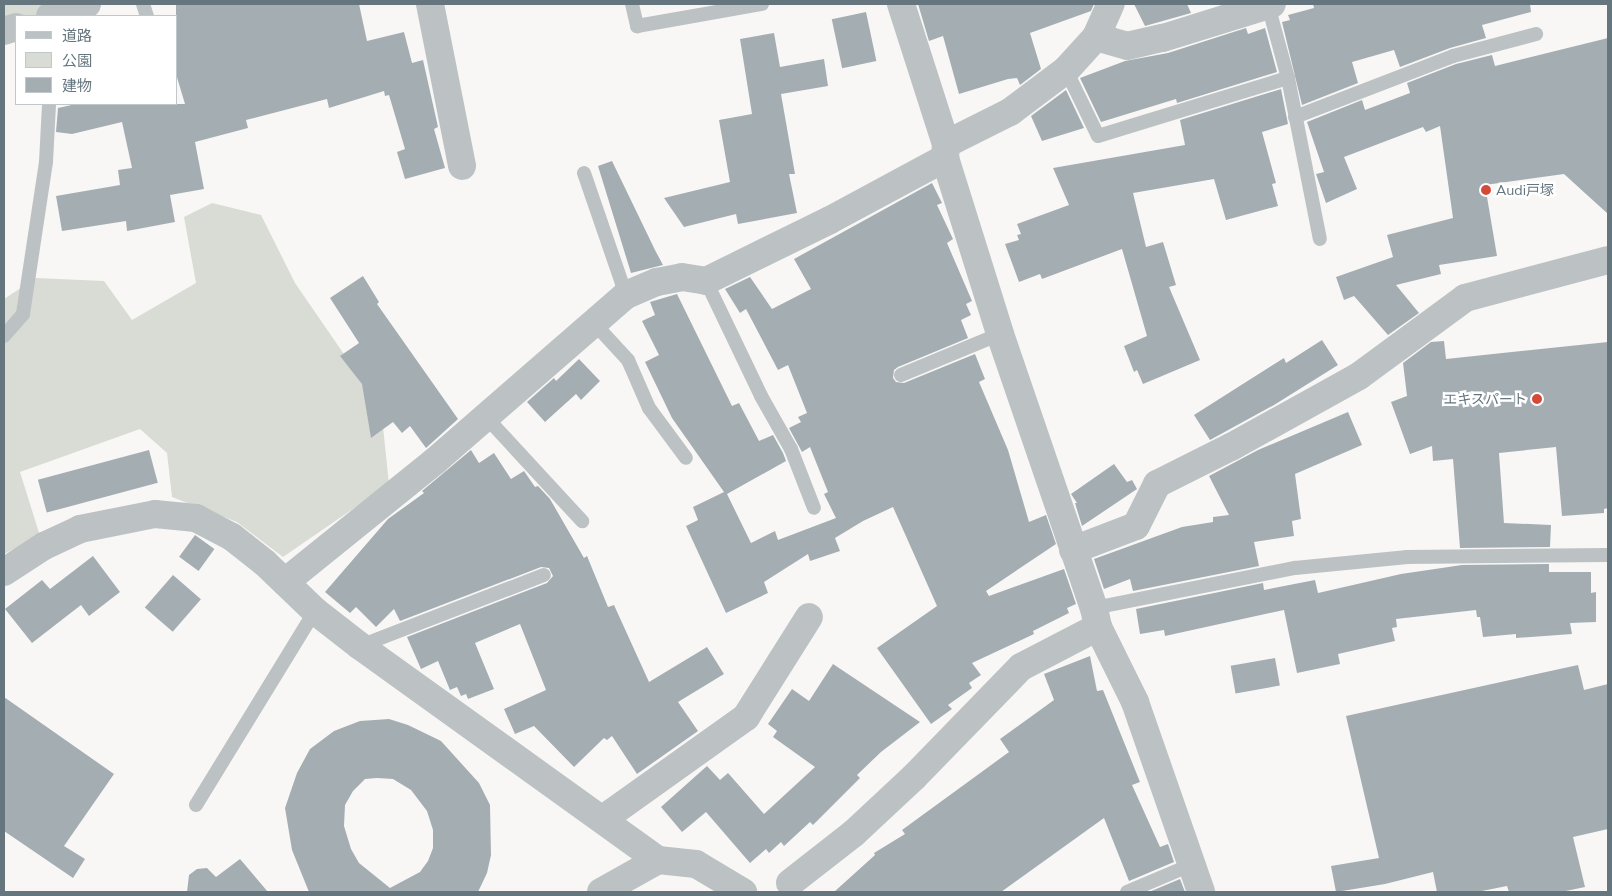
<!DOCTYPE html>
<html>
<head>
<meta charset="utf-8">
<style>
  body { margin:0 }
  #map { position:relative; width:1612px; height:896px; overflow:hidden; background:#f8f7f5; font-family:Mulish,"Noto Sans JP",sans-serif }
  div>[style] { position:absolute }
  [style*='--x'] { left:calc(var(--x)*1px); top:calc(var(--y)*1px); width:calc(var(--w)*1px); rotate:calc(var(--a)*1deg) }
  .green>* { inset:0; background:#d8dcd5 }
  .building>* { inset:0; background:#a4aeb2; transform-origin:0 0 }
  .lane>* { height:14px; margin:-7px; padding:0 7px; transform-origin:7px; border-radius:7px; background:#bcc2c4 }
  .street>* { height:28px; margin:-14px; padding:0 14px; transform-origin:14px; border-radius:14px; background:#bcc2c4 }
  .dots>* { width:14px; height:14px; translate:-50% -50%; box-sizing:border-box; border:2px solid #fff; border-radius:50% }
  span { translate:-50% -50%; white-space:nowrap; text-align:center; line-height:1.15; -webkit-text-stroke:5px #fff; paint-order:stroke }
  .poi-label { font-size:14px; color:#65767e }
  .left { translate:0 -50%; text-align:left }
  .right { translate:-100% -50%; text-align:right }
  .frame { position:absolute; inset:0; border:5px solid #65767e; pointer-events:none }
  .legend { position:absolute; left:15px; top:15px; width:162px; height:90px; box-sizing:border-box; background:#fff; border:1px solid #c1c8cb; margin:0; padding:6px 9px; list-style:none; font-size:15px; color:#65767e }
  .legend li { display:flex; align-items:center; gap:10px; height:25px }
  .legend b { width:25px; border:1px solid #c1c8cb }
</style>
</head>
<body>
<div id="map">
  <div class="green">
    <div style="clip-path:polygon(4px 4px,42px 4px,44px 16px,16px 16px,4px 31px)"></div>
    <div style="clip-path:polygon(212px 203px,261px 215px,295px 283px,381px 408px,389px 484px,283px 557px,237px 522px,172px 497px,167px 453px,140px 429px,20px 472px,40px 536px,4px 554px,4px 299px,36px 278px,104px 281px,132px 320px,196px 283px,184px 217px)"></div>
  </div>
  <div class="building">
    <div style="clip-path:polygon(176px 4px,359px 4px,367px 41px,404px 32px,412px 63px,423px 60px,438px 127px,434px 129px,445px 168px,405px 179px,397px 152px,405px 149px,389px 95px,385px 96px,384px 91px,329px 108px,327px 99px,246px 120px,248px 128px,195px 142px,204px 189px,170px 195px,175px 222px,127px 231px,126px 221px,62px 231px,56px 196px,120px 185px,118px 170px,132px 168px,122px 122px,72px 134px,56px 132px,58px 108px,76px 104px,185px 104px,176px 74px)"></div>
    <div style="clip-path:polygon(918px 4px,1094px 4px,1091px 11px,1030px 33px,1041px 69px,1020px 85px,1017px 78px,1008px 79px,959px 94px,943px 36px,929px 41px)"></div>
    <div style="clip-path:polygon(1134px 4px,1187px 4px,1191px 13px,1145px 26px)"></div>
    <div style="clip-path:polygon(1313px 4px,1530px 4px,1531px 12px,1482px 25px,1486px 38px,1450px 48px,1400px 67px,1394px 50px,1352px 62px,1358px 83px,1302px 105px,1282px 22px,1290px 20px,1288px 15px,1314px 8px)"></div>
    <div style="left:866px;top:12px;width:50px;height:35px;rotate:78deg"></div>
    <div style="clip-path:polygon(1246px 28px,1248px 34px,1265px 28px,1277px 72px,1177px 103px,1176px 99px,1101px 122px,1080px 78px,1125px 61px,1168px 53px)"></div>
    <div style="clip-path:polygon(774px 33px,780px 67px,824px 59px,828px 86px,781px 94px,795px 174px,789px 174px,797px 213px,738px 224px,736px 214px,684px 227px,664px 198px,730px 182px,719px 120px,752px 114px,740px 39px)"></div>
    <div style="clip-path:polygon(1608px 38px,1608px 214px,1564px 174px,1485px 185px,1497px 256px,1439px 265px,1441px 274px,1396px 285px,1419px 313px,1388px 335px,1354px 296px,1344px 300px,1336px 277px,1393px 257px,1387px 235px,1453px 218px,1440px 126px,1426px 132px,1423px 127px,1344px 157px,1357px 189px,1326px 203px,1316px 174px,1324px 172px,1307px 122px,1362px 100px,1365px 110px,1410px 93px,1407px 83px,1456px 64px,1492px 55px,1495px 66px)"></div>
    <div style="clip-path:polygon(1281px 89px,1288px 124px,1262px 132px,1276px 183px,1272px 184px,1278px 206px,1226px 220px,1214px 179px,1133px 193px,1146px 247px,1163px 242px,1176px 285px,1169px 287px,1200px 360px,1143px 384px,1137px 370px,1134px 372px,1124px 346px,1147px 336px,1122px 249px,1042px 279px,1040px 274px,1019px 282px,1005px 244px,1019px 240px,1017px 235px,1021px 234px,1017px 224px,1069px 205px,1053px 168px,1185px 145px,1180px 120px)"></div>
    <div style="clip-path:polygon(1066px 90px,1084px 128px,1042px 141px,1031px 116px)"></div>
    <div style="clip-path:polygon(612px 161px,655px 250px,663px 265px,631px 273px,598px 166px)"></div>
    <div style="clip-path:polygon(932px 183px,942px 203px,937px 205px,953px 239px,947px 243px,972px 301px,966px 304px,971px 315px,961px 320px,968px 338px,898px 367px,894px 370px,893px 378px,896px 382px,904px 383px,975px 354px,985px 379px,979px 382px,1008px 450px,1029px 522px,1046px 515px,1056px 544px,986px 591px,989px 596px,1064px 569px,1076px 604px,1067px 608px,1069px 613px,1033px 631px,1034px 634px,972px 663px,981px 675px,969px 683px,972px 688px,948px 705px,952px 709px,931px 724px,877px 648px,937px 606px,893px 507px,863px 521px,835px 538px,840px 551px,810px 561px,808px 554px,764px 582px,768px 593px,726px 613px,686px 526px,698px 520px,693px 507px,724px 492px,672px 418px,645px 362px,659px 355px,642px 321px,655px 315px,650px 302px,677px 294px,732px 406px,739px 403px,759px 441px,773px 435px,783px 453px,786px 461px,727px 494px,751px 543px,775px 531px,778px 540px,836px 518px,824px 494px,828px 492px,810px 447px,802px 452px,789px 428px,801px 422px,798px 417px,807px 413px,788px 365px,778px 370px,746px 309px,740px 313px,725px 289px,750px 277px,772px 309px,811px 289px,794px 259px)"></div>
    <div style="clip-path:polygon(363px 276px,379px 302px,377px 304px,458px 419px,426px 448px,410px 426px,402px 433px,393px 422px,371px 438px,362px 384px,340px 356px,359px 343px,330px 298px)"></div>
    <div style="clip-path:polygon(1322px 340px,1338px 365px,1274px 405px,1210px 440px,1194px 415px,1284px 358px,1286px 363px)"></div>
    <div style="clip-path:polygon(1444px 341px,1446px 359px,1608px 342px,1608px 508px,1604px 509px,1604px 513px,1562px 516px,1556px 447px,1499px 453px,1504px 523px,1551px 525px,1550px 547px,1460px 548px,1453px 459px,1433px 461px,1432px 446px,1410px 454px,1391px 402px,1407px 396px,1403px 363px,1431px 342px)"></div>
    <div style="clip-path:polygon(579px 359px,600px 381px,581px 400px,576px 394px,545px 422px,527px 402px,554px 378px,556px 381px)"></div>
    <div style="clip-path:polygon(1348px 412px,1362px 445px,1295px 474px,1301px 519px,1292px 521px,1294px 536px,1254px 542px,1259px 566px,1133px 591px,1130px 579px,1104px 589px,1094px 559px,1182px 527px,1213px 522px,1213px 517px,1229px 515px,1209px 476px,1258px 450px)"></div>
    <div style="left:149px;top:450px;width:34px;height:115px;rotate:75deg"></div>
    <div style="clip-path:polygon(471px 450px,479px 463px,494px 453px,511px 479px,524px 471px,535px 487px,538px 486px,550px 499px,584px 558px,587px 556px,608px 607px,614px 605px,649px 682px,707px 647px,724px 674px,678px 702px,698px 731px,637px 774px,612px 736px,607px 740px,604px 738px,574px 767px,534px 726px,515px 734px,504px 709px,546px 690px,520px 624px,475px 643px,494px 689px,468px 699px,466px 694px,461px 696px,457px 687px,450px 690px,438px 661px,421px 669px,407px 637px,547px 583px,553px 576px,549px 568px,541px 567px,400px 621px,394px 609px,376px 627px,356px 607px,350px 613px,325px 592px,388px 519px,424px 493px,422px 491px)"></div>
    <div style="clip-path:polygon(1114px 464px,1127px 482px,1132px 480px,1137px 489px,1082px 526px,1075px 503px,1077px 503px,1071px 494px)"></div>
    <div style="left:195px;top:535px;width:24px;height:27px;rotate:36deg"></div>
    <div style="clip-path:polygon(93px 556px,120px 592px,89px 616px,81px 605px,32px 643px,5px 609px,42px 580px,50px 589px)"></div>
    <div style="clip-path:polygon(1549px 564px,1549px 572px,1591px 572px,1591px 593px,1596px 592px,1596px 622px,1570px 623px,1572px 634px,1516px 638px,1516px 634px,1483px 637px,1480px 617px,1477px 617px,1476px 610px,1396px 619px,1397px 627px,1392px 628px,1395px 641px,1338px 654px,1340px 664px,1297px 673px,1284px 610px,1165px 636px,1164px 630px,1140px 634px,1136px 609px,1263px 583px,1264px 590px,1315px 580px,1318px 593px,1401px 574px,1462px 565px)"></div>
    <div style="left:173px;top:575px;width:37px;height:43px;rotate:41deg"></div>
    <div style="clip-path:polygon(1090px 656px,1097px 691px,1103px 690px,1140px 782px,1132px 785px,1160px 847px,1168px 844px,1174px 862px,1129px 881px,1104px 818px,1001px 892px,834px 892px,875px 855px,874px 853px,905px 834px,902px 830px,1009px 752px,1000px 739px,1054px 700px,1044px 674px)"></div>
    <div style="left:1275px;top:658px;width:28px;height:45px;rotate:80deg"></div>
    <div style="clip-path:polygon(833px 664px,920px 722px,881px 752px,857px 775px,860px 778px,813px 825px,810px 822px,784px 846px,781px 842px,769px 853px,766px 849px,750px 863px,706px 812px,682px 832px,661px 807px,707px 766px,720px 780px,728px 773px,764px 814px,815px 767px,773px 737px,777px 731px,768px 724px,792px 689px,809px 701px)"></div>
    <div style="clip-path:polygon(1578px 665px,1584px 690px,1608px 684px,1608px 829px,1573px 837px,1585px 887px,1561px 892px,1509px 892px,1507px 886px,1477px 892px,1437px 892px,1433px 872px,1385px 884px,1336px 892px,1331px 866px,1379px 858px,1346px 716px)"></div>
    <div style="clip-path:polygon(4px 697px,114px 774px,64px 846px,85px 859px,73px 878px,4px 831px)"></div>
    <div style="clip-path:polygon(evenodd,389px 719px,408px 725px,441px 741px,479px 783px,490px 805px,491px 855px,487px 873px,478px 892px,309px 892px,292px 850px,285px 808px,297px 773px,310px 749px,334px 731px,360px 721px,389px 719px,377px 778px,393px 779px,411px 790px,427px 811px,433px 830px,433px 848px,428px 861px,420px 872px,390px 888px,359px 863px,351px 849px,344px 826px,345px 805px,353px 791px,365px 779px,377px 778px)"></div>
    <div style="clip-path:polygon(240px 859px,268px 892px,187px 892px,189px 875px,197px 869px,207px 868px,216px 877px)"></div>
    <div style="clip-path:polygon(1180px 879px,1185px 892px,1149px 892px)"></div>
  </div>
  <div class="lane">
    <div style="--x:143;--y:4;--w:13;--a:72"></div>
    <div style="--x:632;--y:4;--w:23;--a:77"></div>
    <div style="--x:637;--y:26;--w:127;--a:-10"></div>
    <div style="--x:1268;--y:5;--w:76;--a:74.7"></div>
    <div style="--x:1288;--y:78;--w:164;--a:78.8"></div>
    <div style="--x:1066;--y:70;--w:73;--a:64.1"></div>
    <div style="--x:1098;--y:136;--w:199;--a:-17"></div>
    <div style="--x:1295;--y:117;--w:169;--a:-21.1"></div>
    <div style="--x:1453;--y:56;--w:86;--a:-14.8"></div>
    <div style="--x:584;--y:173;--w:129;--a:71"></div>
    <div style="--x:706;--y:281;--w:127;--a:64.4"></div>
    <div style="--x:761;--y:396;--w:61;--a:60.5"></div>
    <div style="--x:791;--y:449;--w:63;--a:68.7"></div>
    <div style="--x:593;--y:322;--w:52;--a:47.4"></div>
    <div style="--x:628;--y:360;--w:52;--a:66.4"></div>
    <div style="--x:649;--y:408;--w:62;--a:53.5"></div>
    <div style="--x:4;--y:336;--w:29;--a:-49"></div>
    <div style="--x:23;--y:314;--w:154;--a:-81.4"></div>
    <div style="--x:46;--y:162;--w:58;--a:-87"></div>
    <div style="--x:901;--y:375;--w:107;--a:-22.5"></div>
    <div style="--x:486;--y:417;--w:142;--a:47.3"></div>
    <div style="--x:1094;--y:608;--w:205;--a:-11.3"></div>
    <div style="--x:1295;--y:568;--w:113;--a:-5.6"></div>
    <div style="--x:1407;--y:557;--w:201;--a:-0.6"></div>
    <div style="--x:360;--y:646;--w:197;--a:-21.1"></div>
    <div style="--x:196;--y:805;--w:228;--a:-58.5"></div>
    <div style="--x:1127;--y:892;--w:72;--a:-23"></div>
  </div>
  <div class="street">
    <div style="--x:430;--y:4;--w:165;--a:78.8"></div>
    <div style="--x:901;--y:4;--w:147;--a:72.2"></div>
    <div style="--x:946;--y:144;--w:14;--a:94"></div>
    <div style="--x:945;--y:158;--w:184;--a:72.6"></div>
    <div style="--x:1000;--y:334;--w:290;--a:71.1"></div>
    <div style="--x:1094;--y:608;--w:19;--a:78"></div>
    <div style="--x:1098;--y:627;--w:84;--a:63.7"></div>
    <div style="--x:1135;--y:702;--w:201;--a:70.8"></div>
    <div style="--x:50;--y:16;--w:39;--a:-18"></div>
    <div style="--x:4;--y:31;--w:13;--a:-18"></div>
    <div style="--x:1096;--y:37;--w:32;--a:16"></div>
    <div style="--x:1127;--y:46;--w:37;--a:-13"></div>
    <div style="--x:1163;--y:38;--w:114;--a:-17.3"></div>
    <div style="--x:946;--y:144;--w:72;--a:-26.6"></div>
    <div style="--x:1010;--y:112;--w:70;--a:-36.9"></div>
    <div style="--x:1066;--y:70;--w:45;--a:-47.7"></div>
    <div style="--x:1096;--y:37;--w:36;--a:-66"></div>
    <div style="--x:1073;--y:550;--w:67;--a:-20.9"></div>
    <div style="--x:1136;--y:526;--w:47;--a:-63.4"></div>
    <div style="--x:1157;--y:484;--w:83;--a:-26.6"></div>
    <div style="--x:1231;--y:447;--w:146;--a:-29"></div>
    <div style="--x:1359;--y:376;--w:132;--a:-36.3"></div>
    <div style="--x:1465;--y:298;--w:148;--a:-14.9"></div>
    <div style="--x:4;--y:572;--w:48;--a:-33"></div>
    <div style="--x:44;--y:546;--w:40;--a:-25"></div>
    <div style="--x:80;--y:529;--w:76;--a:-11.3"></div>
    <div style="--x:155;--y:514;--w:41;--a:5.6"></div>
    <div style="--x:196;--y:518;--w:41;--a:27.8"></div>
    <div style="--x:232;--y:537;--w:42;--a:38.2"></div>
    <div style="--x:265;--y:563;--w:69;--a:43.8"></div>
    <div style="--x:315;--y:611;--w:57;--a:37.9"></div>
    <div style="--x:360;--y:646;--w:367;--a:35.7"></div>
    <div style="--x:658;--y:860;--w:38;--a:6"></div>
    <div style="--x:696;--y:864;--w:55;--a:30.8"></div>
    <div style="--x:285;--y:582;--w:193;--a:-38.9"></div>
    <div style="--x:435;--y:461;--w:253;--a:-41"></div>
    <div style="--x:626;--y:295;--w:34;--a:-23"></div>
    <div style="--x:657;--y:282;--w:25;--a:-11"></div>
    <div style="--x:682;--y:277;--w:24;--a:9"></div>
    <div style="--x:706;--y:281;--w:138;--a:-26.2"></div>
    <div style="--x:830;--y:220;--w:131;--a:-28.3"></div>
    <div style="--x:603;--y:819;--w:176;--a:-35.5"></div>
    <div style="--x:746;--y:717;--w:118;--a:-57.8"></div>
    <div style="--x:790;--y:883;--w:81;--a:-38"></div>
    <div style="--x:854;--y:833;--w:82;--a:-43"></div>
    <div style="--x:914;--y:777;--w:153;--a:-45.8"></div>
    <div style="--x:1021;--y:667;--w:87;--a:-27.5"></div>
    <div style="--x:601;--y:892;--w:65;--a:-29.3"></div>
  </div>
  <div class="dots">
    <div style="left:1486px;top:190px;background:#d54938"></div>
    <div style="left:1537px;top:399px;background:#d54938"></div>
  </div>
  <div class="poi-label">
    <span class="left" style="left:1496px;top:190px">Audi戸塚</span>
    <span class="right" style="left:1527px;top:399px">エキスパート</span>
  </div>
  <div class="frame"></div>
  <ul class="legend">
  <li><b style="height:6px;background:#bcc2c4"></b>道路</li>
  <li><b style="height:14px;background:#d8dcd5"></b>公園</li>
  <li><b style="height:14px;background:#a4aeb2"></b>建物</li>
  </ul>
</div>
</body>
</html>
